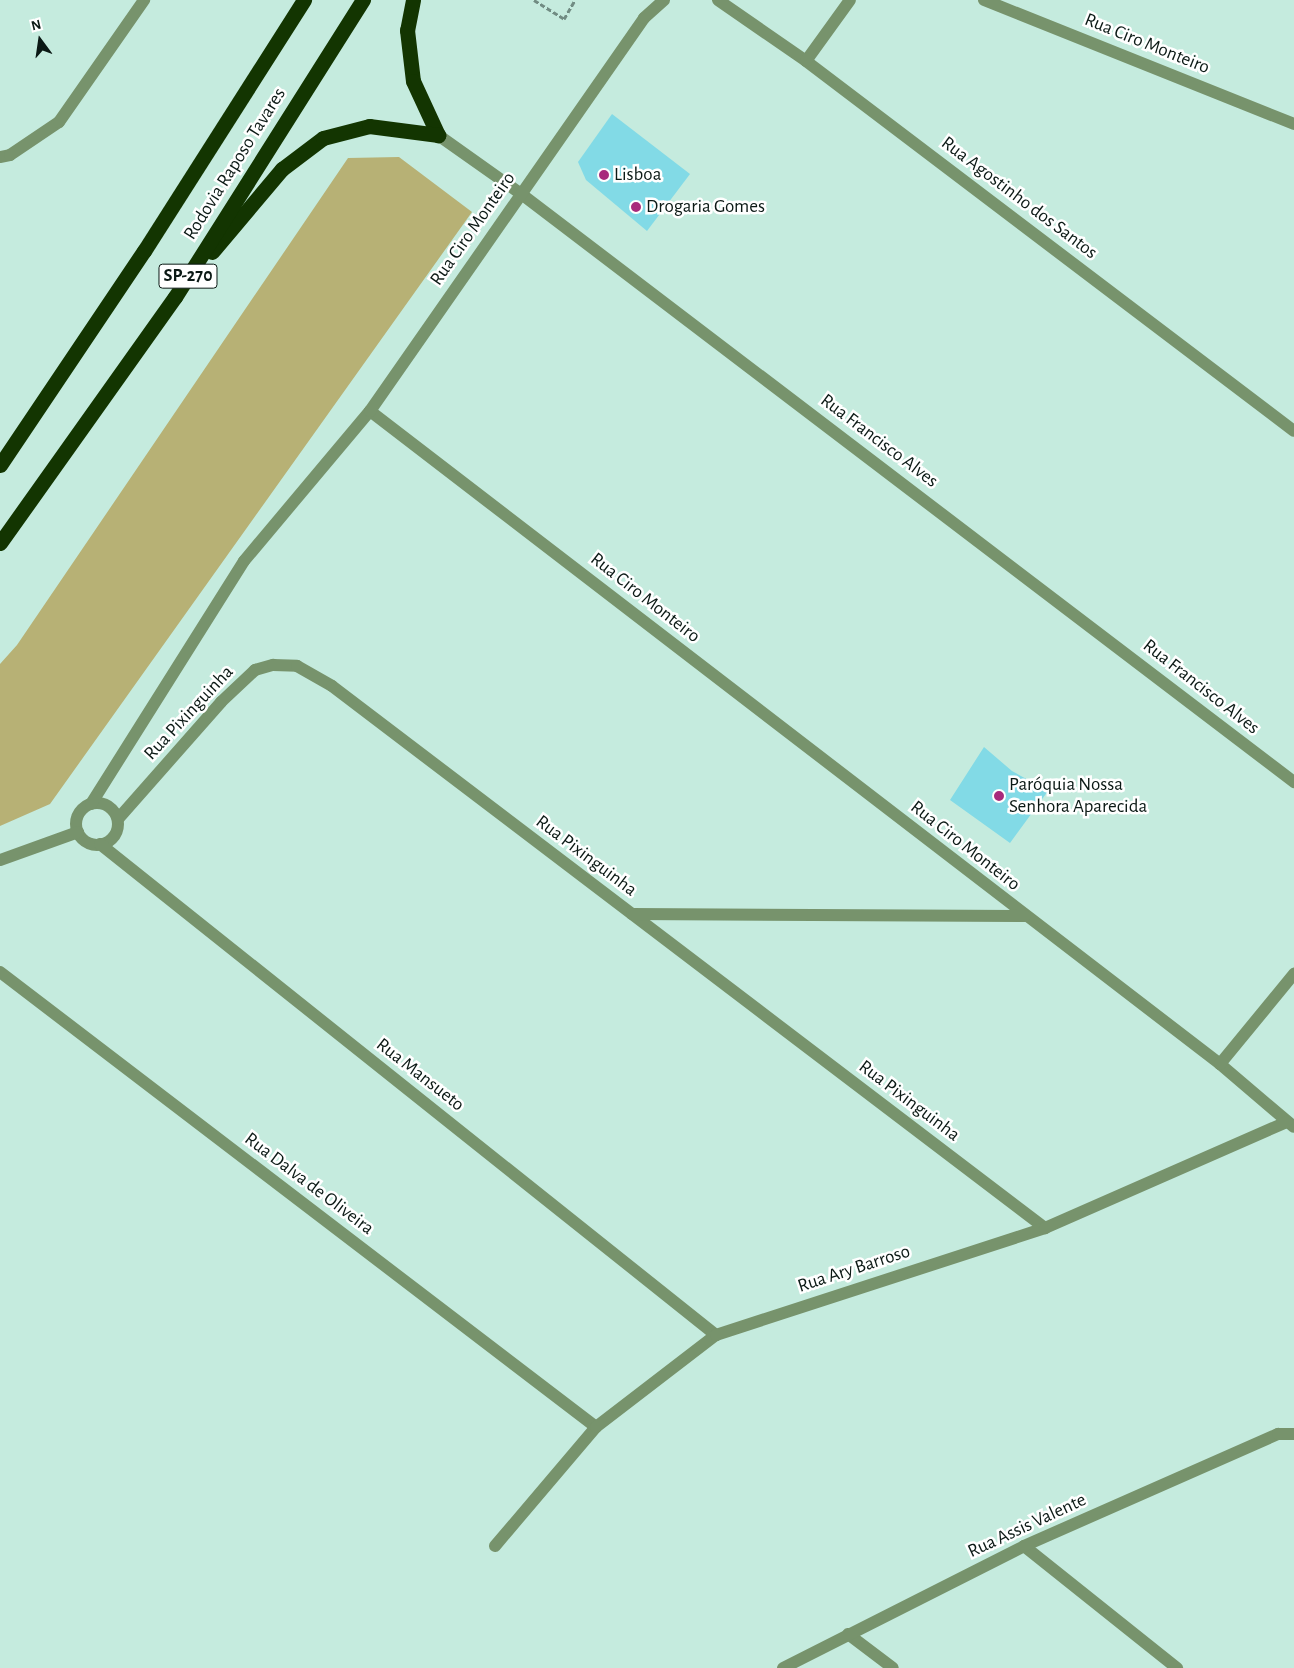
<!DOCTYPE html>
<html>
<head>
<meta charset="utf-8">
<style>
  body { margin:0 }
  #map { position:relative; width:1294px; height:1668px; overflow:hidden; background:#c5ebde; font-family:"Alegreya Sans",sans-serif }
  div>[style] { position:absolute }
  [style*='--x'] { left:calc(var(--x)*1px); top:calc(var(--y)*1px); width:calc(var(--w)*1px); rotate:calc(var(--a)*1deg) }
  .green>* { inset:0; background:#b7b175 }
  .building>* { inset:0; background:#82dae6 }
  .path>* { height:3px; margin-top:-1.5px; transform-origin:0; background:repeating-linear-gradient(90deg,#718c83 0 5px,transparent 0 7.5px) }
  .minor>* { height:12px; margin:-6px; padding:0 6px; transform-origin:6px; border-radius:6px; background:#77936c }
  .minor>.ring { margin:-6px; padding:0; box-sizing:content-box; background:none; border:12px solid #77936c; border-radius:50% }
  .highway>* { height:15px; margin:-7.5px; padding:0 7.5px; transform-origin:7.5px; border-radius:7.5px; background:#133501 }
  .dots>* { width:14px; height:14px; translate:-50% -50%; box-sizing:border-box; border:2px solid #fff; border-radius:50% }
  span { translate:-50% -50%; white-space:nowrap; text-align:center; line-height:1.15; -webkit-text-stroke:5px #fff; paint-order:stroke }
  .shield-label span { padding:1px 4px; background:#fff; border:1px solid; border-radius:4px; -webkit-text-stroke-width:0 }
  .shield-label { font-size:18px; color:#0b1915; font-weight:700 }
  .street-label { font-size:19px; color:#0b1915 }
  .poi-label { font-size:19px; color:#0b1915 }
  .left { translate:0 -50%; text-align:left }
  .north { position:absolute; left:15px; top:15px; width:50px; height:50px; -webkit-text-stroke:4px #fff; paint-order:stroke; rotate:346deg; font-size:14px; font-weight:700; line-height:20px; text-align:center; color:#0b1915 }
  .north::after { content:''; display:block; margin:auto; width:18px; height:22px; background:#0b1915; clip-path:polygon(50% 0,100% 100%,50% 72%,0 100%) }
</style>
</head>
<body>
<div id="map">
  <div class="green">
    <div style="clip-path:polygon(399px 157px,472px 212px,50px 804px,0 826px,0 664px,17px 645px,348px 158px)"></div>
  </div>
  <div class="building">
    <div style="clip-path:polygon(612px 114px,690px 174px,647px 231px,586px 180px,578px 162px)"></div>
    <div style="clip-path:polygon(984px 747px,1012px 771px,1048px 791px,1010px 843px,950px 800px)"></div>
  </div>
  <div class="path">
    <div style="--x:534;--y:0;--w:36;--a:32"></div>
    <div style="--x:564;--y:19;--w:22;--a:-60"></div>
  </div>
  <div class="minor">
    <div style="--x:718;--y:0;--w:107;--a:34.7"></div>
    <div style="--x:806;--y:61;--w:612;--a:37.17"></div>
    <div style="--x:984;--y:0;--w:334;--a:21.8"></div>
    <div style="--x:806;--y:61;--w:75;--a:-54.2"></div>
    <div style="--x:438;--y:135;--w:100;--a:35.3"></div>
    <div style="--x:520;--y:193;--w:973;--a:37.27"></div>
    <div style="--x:0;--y:157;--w:10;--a:-11"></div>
    <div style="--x:10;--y:155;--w:59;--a:-34"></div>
    <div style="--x:59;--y:122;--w:149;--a:-55.1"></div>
    <div style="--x:370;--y:411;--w:1072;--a:37.53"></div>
    <div style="--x:1220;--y:1064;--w:97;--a:40.4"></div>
    <div class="ring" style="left:76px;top:803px;width:30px;height:30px"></div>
    <div style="--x:91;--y:804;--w:287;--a:-57.8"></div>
    <div style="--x:244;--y:561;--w:196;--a:-50"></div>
    <div style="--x:370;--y:411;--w:479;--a:-55.1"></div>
    <div style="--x:644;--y:18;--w:27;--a:-42"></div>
    <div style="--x:118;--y:819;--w:156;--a:-48.6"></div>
    <div style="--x:221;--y:702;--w:47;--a:-43.3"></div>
    <div style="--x:255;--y:670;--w:19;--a:-16"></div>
    <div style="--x:273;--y:665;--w:24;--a:2"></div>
    <div style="--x:297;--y:666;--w:40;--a:29.7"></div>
    <div style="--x:332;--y:686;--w:896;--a:37.24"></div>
    <div style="--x:100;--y:844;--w:788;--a:38.56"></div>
    <div style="--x:0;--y:860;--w:83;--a:-19.7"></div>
    <div style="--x:632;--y:914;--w:393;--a:0.3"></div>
    <div style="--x:0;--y:972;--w:750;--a:37.36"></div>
    <div style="--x:1220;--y:1064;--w:117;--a:-50.6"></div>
    <div style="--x:495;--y:1546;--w:156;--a:-49.7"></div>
    <div style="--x:596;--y:1427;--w:151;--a:-37.5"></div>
    <div style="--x:716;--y:1335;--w:346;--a:-18"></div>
    <div style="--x:1045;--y:1228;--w:264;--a:-23.7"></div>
    <div style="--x:1024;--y:1546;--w:196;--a:38.6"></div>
    <div style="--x:848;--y:1634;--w:56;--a:37.1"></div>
    <div style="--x:783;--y:1668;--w:270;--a:-26.8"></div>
    <div style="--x:1024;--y:1546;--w:278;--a:-23.8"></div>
    <div style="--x:1278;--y:1434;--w:16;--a:0"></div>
  </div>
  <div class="highway">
    <div style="--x:413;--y:0;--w:31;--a:101"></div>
    <div style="--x:407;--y:30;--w:51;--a:83.3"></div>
    <div style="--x:413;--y:81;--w:60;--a:65.2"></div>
    <div style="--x:212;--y:252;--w:109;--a:-49.9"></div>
    <div style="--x:282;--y:169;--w:51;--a:-37.1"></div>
    <div style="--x:323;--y:138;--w:48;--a:-14.6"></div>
    <div style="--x:369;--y:126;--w:70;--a:7.4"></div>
    <div style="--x:0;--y:465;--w:258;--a:-56.1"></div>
    <div style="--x:144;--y:251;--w:298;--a:-57.5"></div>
    <div style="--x:0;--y:543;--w:302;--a:-54.6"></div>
    <div style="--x:175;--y:297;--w:352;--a:-57.7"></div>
  </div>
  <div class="dots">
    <div style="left:604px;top:175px;background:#a82a7c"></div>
    <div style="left:636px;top:207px;background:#a82a7c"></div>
    <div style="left:999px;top:796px;background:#a82a7c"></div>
  </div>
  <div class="shield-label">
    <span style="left:188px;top:276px">SP-270</span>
  </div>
  <div class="street-label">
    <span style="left:1147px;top:44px;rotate:22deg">Rua Ciro Monteiro</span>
    <span style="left:235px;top:164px;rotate:-58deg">Rodovia Raposo Tavares</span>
    <span style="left:1019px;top:198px;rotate:37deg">Rua Agostinho dos Santos</span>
    <span style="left:473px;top:229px;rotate:-55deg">Rua Ciro Monteiro</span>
    <span style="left:879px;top:441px;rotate:37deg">Rua Francisco Alves</span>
    <span style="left:645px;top:598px;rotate:38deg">Rua Ciro Monteiro</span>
    <span style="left:1201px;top:687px;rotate:38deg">Rua Francisco Alves</span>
    <span style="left:189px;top:713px;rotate:-47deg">Rua Pixinguinha</span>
    <span style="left:965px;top:846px;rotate:38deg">Rua Ciro Monteiro</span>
    <span style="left:586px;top:856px;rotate:37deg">Rua Pixinguinha</span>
    <span style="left:420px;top:1075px;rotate:38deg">Rua Mansueto</span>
    <span style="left:909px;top:1101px;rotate:37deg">Rua Pixinguinha</span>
    <span style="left:309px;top:1184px;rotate:37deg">Rua Dalva de Oliveira</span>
    <span style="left:854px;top:1269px;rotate:-18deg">Rua Ary Barroso</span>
    <span style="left:1027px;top:1526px;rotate:-25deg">Rua Assis Valente</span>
  </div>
  <div class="poi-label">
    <span class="left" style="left:614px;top:175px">Lisboa</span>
    <span class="left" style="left:646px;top:207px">Drogaria Gomes</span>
    <span class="left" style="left:1009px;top:796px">Paróquia Nossa<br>Senhora Aparecida</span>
  </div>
  <div class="north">N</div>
</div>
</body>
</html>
